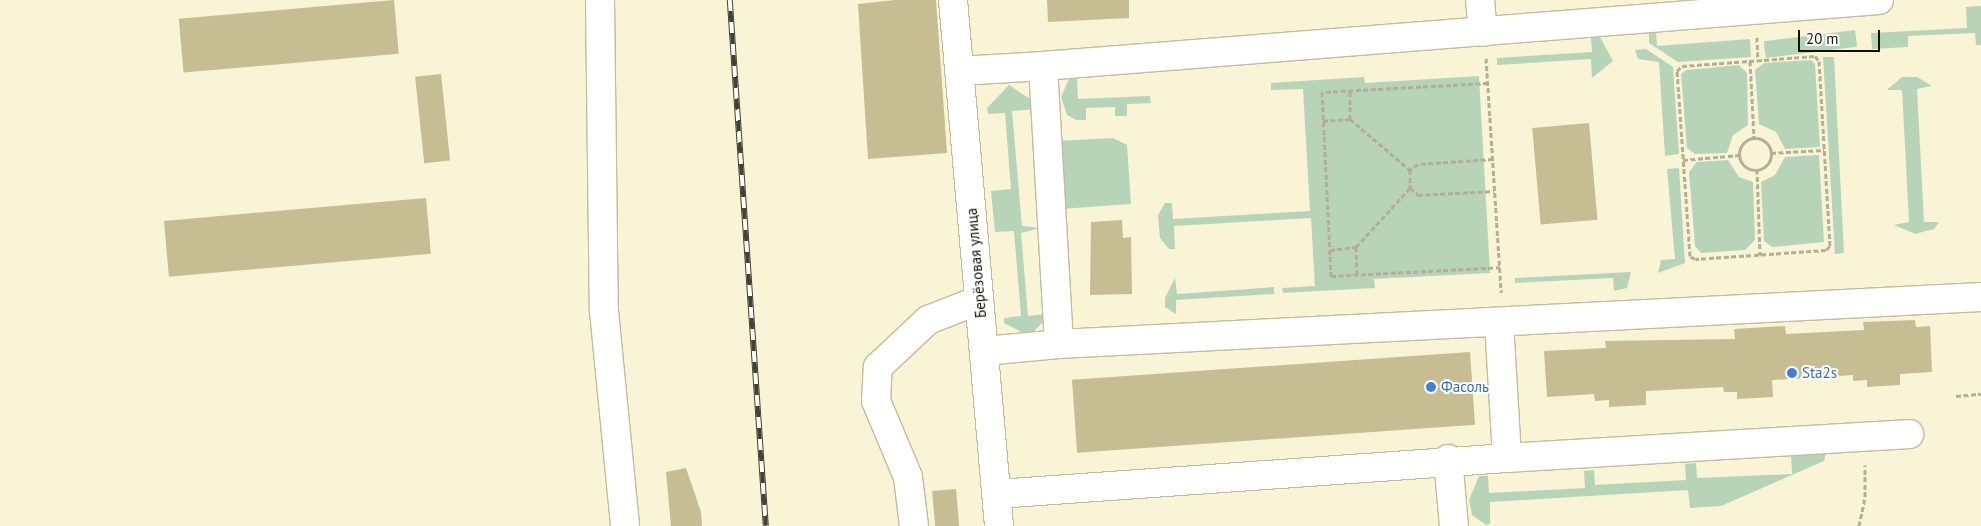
<!DOCTYPE html>
<html>
<head>
<meta charset="utf-8">
<style>
  body { margin:0 }
  #map { position:relative; width:1981px; height:526px; overflow:hidden; background:#faf4d6; font-family:"PT Sans",sans-serif }
  div>[style] { position:absolute }
  [style*='--x'] { left:calc(var(--x)*1px); top:calc(var(--y)*1px); width:calc(var(--w)*1px); rotate:calc(var(--a)*1deg) }
  .green>* { inset:0; background:#b8d4b8; transform-origin:0 0 }
  .building>* { inset:0; background:#c6bd92; transform-origin:0 0 }
  .path>* { height:3px; margin-top:-1.5px; transform-origin:0; background:repeating-linear-gradient(90deg,#b3ae96 0 5px,transparent 0 7.5px) }
  .path>.ring { margin:-1.5px; padding:0; box-sizing:content-box; background:none; border:3px solid #b3ae96; border-radius:50% }
  .roads { filter:drop-shadow(1px 0 #c1bc9e) drop-shadow(-1px 0 #c1bc9e) drop-shadow(0 1px #c1bc9e) drop-shadow(0 -1px #c1bc9e) }
  .minor>* { height:28px; margin:-14px; padding:0 14px; transform-origin:14px; border-radius:14px; background:#fff }
  .rail>* { height:5.5px; margin-top:-2.75px; transform-origin:0; background:repeating-linear-gradient(90deg,#fff 0 11px,#444133 0 22px); box-sizing:border-box; border-block:1px solid #444133 }
  .dots>* { width:14px; height:14px; translate:-50% -50%; box-sizing:border-box; border:2px solid #fff; border-radius:50% }
  span { translate:-50% -50%; white-space:nowrap; text-align:center; line-height:1.15; -webkit-text-stroke:4px #fff; paint-order:stroke }
  .street-label { font-size:15px; color:#121006 }
  .shop-label { font-size:15px; color:#366cbe }
  .left { translate:0 -50%; text-align:left }
  .scale { position:absolute; left:1798px; top:30px; width:82px; height:22px; box-sizing:border-box; border:2px solid #121006; border-top:0; padding-left:6px; font-size:15px; line-height:18px; white-space:nowrap; color:#121006; -webkit-text-stroke:4px #fff; paint-order:stroke }
</style>
</head>
<body>
<div id="map">
  <div class="green">
    <div style="clip-path:polygon(1981px 6px,1981px 45px,1976px 45px,1975px 33px,1908px 36px,1908px 47px,1872px 49px,1871px 33px,1967px 28px,1966px 7px)"></div>
    <div style="clip-path:polygon(1649px 30px,1656px 31px,1657px 46px,1750px 39px,1751px 57px,1678px 62px,1649px 43px)"></div>
    <div style="left:1855px;top:30px;width:17px;height:92px;rotate:83deg"></div>
    <div style="clip-path:polygon(1600px 37px,1613px 61px,1592px 78px,1591px 59px,1497px 65px,1497px 58px,1592px 52px,1591px 38px)"></div>
    <div style="clip-path:polygon(1646px 49px,1673px 67px,1679px 154px,1665px 156px,1659px 62px,1638px 59px,1635px 50px)"></div>
    <div style="clip-path:polygon(1823px 57px,1834px 57px,1844px 253px,1835px 254px)"></div>
    <div style="clip-path:polygon(1811px 60px,1815px 64px,1820px 147px,1785px 149px,1776px 132px,1759px 124px,1755px 70px,1764px 63px)"></div>
    <div style="clip-path:polygon(1739px 65px,1747px 73px,1748px 125px,1733px 135px,1727px 153px,1695px 154px,1687px 148px,1681px 74px,1686px 70px)"></div>
    <div style="clip-path:polygon(1479px 76px,1490px 273px,1374px 279px,1375px 288px,1283px 293px,1282px 288px,1315px 286px,1311px 218px,1174px 226px,1175px 249px,1169px 249px,1160px 238px,1158px 215px,1165px 203px,1172px 203px,1173px 219px,1310px 211px,1303px 89px,1271px 90px,1271px 83px,1364px 77px,1365px 83px)"></div>
    <div style="clip-path:polygon(1077px 77px,1078px 99px,1150px 96px,1151px 103px,1127px 104px,1127px 116px,1115px 116px,1115px 107px,1086px 108px,1086px 120px,1076px 120px,1067px 115px,1061px 97px,1069px 79px)"></div>
    <div style="clip-path:polygon(1902px 77px,1917px 77px,1932px 86px,1917px 89px,1924px 222px,1939px 222px,1934px 229px,1915px 234px,1894px 225px,1909px 222px,1902px 90px,1887px 90px)"></div>
    <div style="clip-path:polygon(1009px 85px,1030px 99px,1035px 109px,1012px 111px,1022px 226px,1041px 228px,1021px 233px,1028px 316px,1047px 314px,1047px 318px,1034px 331px,1023px 333px,1004px 323px,1004px 318px,1021px 316px,1014px 231px,995px 232px,991px 191px,1011px 189px,1005px 113px,988px 114px,987px 108px)"></div>
    <div style="clip-path:polygon(1113px 138px,1127px 145px,1131px 204px,1061px 209px,1057px 141px)"></div>
    <div style="clip-path:polygon(1819px 155px,1824px 242px,1772px 247px,1764px 241px,1761px 182px,1775px 175px,1785px 157px)"></div>
    <div style="clip-path:polygon(1728px 160px,1739px 177px,1753px 182px,1755px 240px,1745px 250px,1701px 253px,1695px 246px,1689px 172px,1697px 162px)"></div>
    <div style="clip-path:polygon(1679px 168px,1685px 263px,1658px 273px,1661px 260px,1675px 259px,1667px 169px)"></div>
    <div style="clip-path:polygon(1631px 272px,1627px 288px,1614px 291px,1613px 278px,1515px 283px,1515px 278px)"></div>
    <div style="clip-path:polygon(1175px 278px,1177px 294px,1274px 287px,1274px 294px,1176px 300px,1176px 314px,1165px 307px,1165px 298px)"></div>
    <div style="clip-path:polygon(1826px 452px,1824px 461px,1721px 506px,1690px 508px,1688px 490px,1490px 502px,1490px 524px,1486px 525px,1472px 515px,1469px 500px,1479px 476px,1488px 476px,1489px 493px,1585px 488px,1584px 471px,1594px 470px,1595px 485px,1686px 480px,1685px 464px,1696px 463px,1697px 478px,1792px 474px,1791px 454px)"></div>
  </div>
  <div class="building">
    <div style="left:394px;top:0;width:54px;height:216px;rotate:85deg"></div>
    <div style="clip-path:polygon(895px 0,936px 0,947px 153px,868px 159px,858px 4px)"></div>
    <div style="clip-path:polygon(1047px 0,1129px 0,1129px 18px,1048px 22px)"></div>
    <div style="left:441px;top:74px;width:87px;height:26px;rotate:84deg"></div>
    <div style="left:1589px;top:123px;width:97px;height:57px;rotate:85deg"></div>
    <div style="left:426px;top:198px;width:56px;height:263px;rotate:85deg"></div>
    <div style="clip-path:polygon(1122px 220px,1123px 238px,1131px 237px,1132px 294px,1090px 295px,1091px 222px)"></div>
    <div style="clip-path:polygon(1915px 320px,1916px 327px,1930px 326px,1932px 372px,1900px 374px,1900px 385px,1867px 387px,1867px 380px,1853px 381px,1853px 375px,1772px 380px,1773px 397px,1737px 399px,1737px 392px,1724px 392px,1723px 387px,1646px 391px,1646px 405px,1609px 407px,1609px 400px,1595px 401px,1594px 394px,1547px 397px,1544px 351px,1606px 348px,1605px 341px,1735px 339px,1734px 329px,1785px 326px,1786px 334px,1864px 330px,1863px 322px)"></div>
    <div style="left:1470px;top:352px;width:73px;height:399px;rotate:86deg"></div>
    <div style="clip-path:polygon(686px 468px,701px 512px,702px 526px,671px 526px,666px 472px)"></div>
    <div style="left:956px;top:489px;width:37px;height:24px;rotate:85deg"></div>
  </div>
  <div class="path">
    <div style="--x:1757;--y:37;--w:24;--a:88"></div>
    <div style="--x:1815;--y:56;--w:6;--a:51"></div>
    <div style="--x:1819;--y:61;--w:185;--a:86.6"></div>
    <div style="--x:1830;--y:246;--w:6;--a:135"></div>
    <div style="--x:1826;--y:250;--w:131;--a:176.1"></div>
    <div style="--x:1695;--y:259;--w:6;--a:-149"></div>
    <div style="--x:1690;--y:256;--w:185;--a:-94"></div>
    <div style="--x:1677;--y:71;--w:7;--a:-45"></div>
    <div style="--x:1682;--y:66;--w:133;--a:-4.3"></div>
    <div style="--x:1486;--y:58;--w:235;--a:86.3"></div>
    <div style="--x:1750;--y:61;--w:77;--a:87"></div>
    <div style="--x:1488;--y:83;--w:166;--a:176.9"></div>
    <div style="--x:1322;--y:92;--w:184;--a:87.2"></div>
    <div style="--x:1331;--y:276;--w:169;--a:-3"></div>
    <div style="--x:1350;--y:119;--w:79;--a:40.4"></div>
    <div style="--x:1323;--y:121;--w:27;--a:-4"></div>
    <div style="--x:1350;--y:119;--w:29;--a:-90"></div>
    <div class="ring" style="left:1739px;top:138px;width:29px;height:29px"></div>
    <div style="--x:1771;--y:153;--w:53;--a:-3.2"></div>
    <div style="--x:1493;--y:159;--w:75;--a:176.2"></div>
    <div style="--x:1418;--y:164;--w:10;--a:143"></div>
    <div style="--x:1410;--y:170;--w:18;--a:90"></div>
    <div style="--x:1410;--y:188;--w:11;--a:41"></div>
    <div style="--x:1418;--y:195;--w:76;--a:-3"></div>
    <div style="--x:1683;--y:160;--w:57;--a:-5"></div>
    <div style="--x:1757;--y:169;--w:86;--a:88"></div>
    <div style="--x:1356;--y:247;--w:80;--a:-47.5"></div>
    <div style="--x:1330;--y:250;--w:26;--a:-7"></div>
    <div style="--x:1356;--y:247;--w:28;--a:88"></div>
    <div style="--x:1956;--y:396;--w:25;--a:-5"></div>
    <div style="--x:1859;--y:526;--w:30;--a:-78"></div>
    <div style="--x:1865;--y:497;--w:32;--a:-90"></div>
  </div>
  <div class="roads">
    <div class="minor">
      <div style="--x:600;--y:0;--w:311;--a:89.3"></div>
      <div style="--x:604;--y:311;--w:216;--a:84.4"></div>
      <div style="--x:953;--y:0;--w:528;--a:85"></div>
      <div style="--x:1480;--y:0;--w:32;--a:85"></div>
      <div style="--x:1879;--y:0;--w:839;--a:175.49"></div>
      <div style="--x:1043;--y:66;--w:278;--a:86.7"></div>
      <div style="--x:1059;--y:344;--w:923;--a:-2.92"></div>
      <div style="--x:960;--y:71;--w:83;--a:-3.4"></div>
      <div style="--x:1499;--y:322;--w:136;--a:86.6"></div>
      <div style="--x:1507;--y:458;--w:403;--a:-3.4"></div>
      <div style="--x:984;--y:351;--w:75;--a:-5.3"></div>
      <div style="--x:1448;--y:459;--w:67;--a:84.9"></div>
      <div style="--x:997;--y:494;--w:511;--a:-4.04"></div>
      <div style="--x:914;--y:526;--w:49;--a:-97"></div>
      <div style="--x:908;--y:477;--w:82;--a:-112.8"></div>
      <div style="--x:876;--y:401;--w:34;--a:-87"></div>
      <div style="--x:878;--y:367;--w:69;--a:-43.2"></div>
      <div style="--x:928;--y:320;--w:55;--a:-21.4"></div>
    </div>
  </div>
  <div class="rail">
    <div style="--x:730;--y:0;--w:527;--a:86.08"></div>
  </div>
  <div class="dots">
    <div style="left:1792px;top:373px;background:#3f7fe0"></div>
    <div style="left:1431px;top:387px;background:#3f7fe0"></div>
  </div>
  <div class="street-label">
    <span style="left:976px;top:263px;rotate:-95deg">Берёзовая улица</span>
  </div>
  <div class="shop-label">
    <span class="left" style="left:1802px;top:373px">Sta2s</span>
    <span class="left" style="left:1441px;top:387px">Фасоль</span>
  </div>
  <div class="scale">20 m</div>
</div>
</body>
</html>
